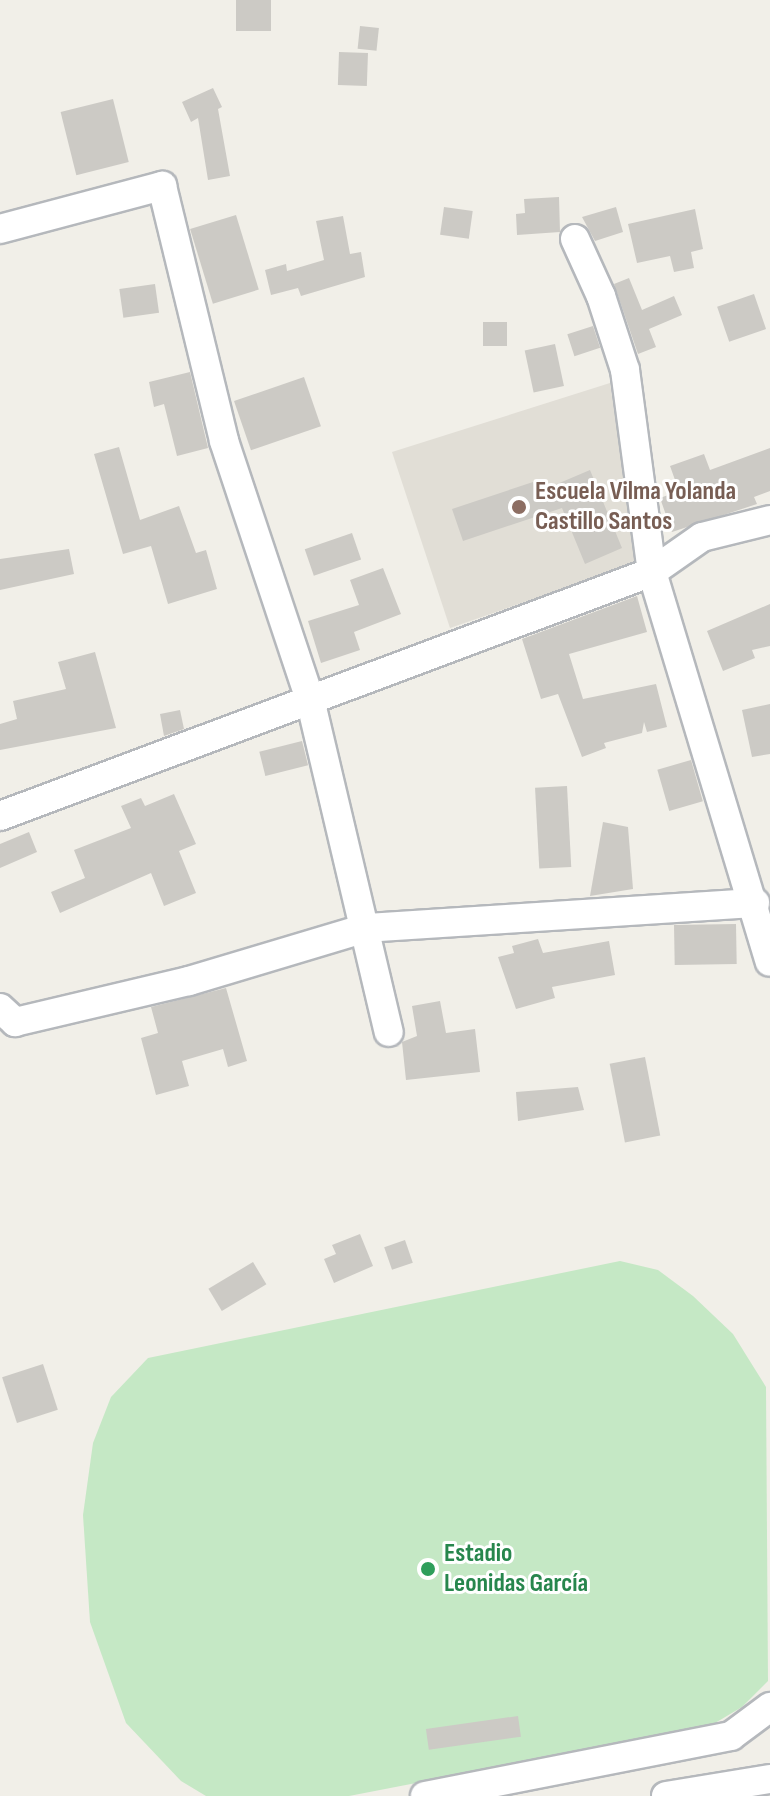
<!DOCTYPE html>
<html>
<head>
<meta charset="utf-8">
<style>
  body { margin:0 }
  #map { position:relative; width:770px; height:1796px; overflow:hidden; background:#f1efe8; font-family:"Sofia Sans Condensed",sans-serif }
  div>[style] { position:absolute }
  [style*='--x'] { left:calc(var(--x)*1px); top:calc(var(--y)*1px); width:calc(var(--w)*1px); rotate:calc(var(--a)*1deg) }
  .education>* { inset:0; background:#e1ded6 }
  .green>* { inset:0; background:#c5e8c5 }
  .building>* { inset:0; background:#cccac5; transform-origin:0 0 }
  .roads { filter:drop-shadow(2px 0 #b5b8bc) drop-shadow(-2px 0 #b5b8bc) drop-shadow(0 2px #b5b8bc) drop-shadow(0 -2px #b5b8bc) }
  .street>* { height:28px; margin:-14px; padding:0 14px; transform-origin:14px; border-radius:14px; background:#fff }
  .dots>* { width:22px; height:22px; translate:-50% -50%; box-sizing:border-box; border:4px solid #fff; border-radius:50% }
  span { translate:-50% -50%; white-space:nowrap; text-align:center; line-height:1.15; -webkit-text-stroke:6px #fff; paint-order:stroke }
  .education-label { font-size:26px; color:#785e54; font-weight:700 }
  .left { translate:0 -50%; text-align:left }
  .leisure-label { font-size:26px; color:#27864d; font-weight:700 }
</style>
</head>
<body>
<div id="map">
  <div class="education">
    <div style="clip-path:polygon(610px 383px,637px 563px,450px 628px,392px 452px)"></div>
  </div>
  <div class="green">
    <div style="clip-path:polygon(620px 1261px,658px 1270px,693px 1296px,733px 1334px,766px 1387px,768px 1681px,742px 1707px,710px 1726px,349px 1796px,206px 1796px,181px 1781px,126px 1723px,90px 1622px,83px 1515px,93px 1443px,111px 1397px,148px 1358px)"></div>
  </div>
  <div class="building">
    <div style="left:236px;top:0;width:35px;height:31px"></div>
    <div style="left:360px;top:26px;width:19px;height:23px;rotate:6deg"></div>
    <div style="left:339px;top:52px;width:29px;height:33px;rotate:2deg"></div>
    <div style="clip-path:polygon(213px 88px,222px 107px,218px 109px,230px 176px,208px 180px,198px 118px,191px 122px,182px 102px)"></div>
    <div style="left:113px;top:99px;width:65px;height:54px;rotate:76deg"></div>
    <div style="clip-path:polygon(559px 197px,560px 232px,517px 235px,516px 214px,525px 213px,524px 199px)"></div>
    <div style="left:444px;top:207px;width:29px;height:28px;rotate:8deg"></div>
    <div style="clip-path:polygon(616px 207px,623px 232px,595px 241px,582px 217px)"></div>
    <div style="clip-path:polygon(695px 209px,703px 249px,691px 252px,694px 268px,674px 272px,670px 256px,637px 263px,628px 224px)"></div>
    <div style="left:236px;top:215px;width:78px;height:48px;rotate:73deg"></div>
    <div style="clip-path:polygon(343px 216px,350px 254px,361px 252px,365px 277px,301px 296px,298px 288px,271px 295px,265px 270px,286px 264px,287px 271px,324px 260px,316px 221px)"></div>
    <div style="clip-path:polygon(629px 278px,642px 310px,674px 296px,682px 315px,649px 329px,656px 347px,638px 354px,614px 284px)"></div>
    <div style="left:155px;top:284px;width:29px;height:36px;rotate:82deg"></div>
    <div style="left:754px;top:294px;width:37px;height:39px;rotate:71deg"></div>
    <div style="left:483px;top:322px;width:24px;height:24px"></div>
    <div style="left:593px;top:326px;width:23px;height:27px;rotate:72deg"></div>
    <div style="left:555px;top:344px;width:43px;height:31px;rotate:78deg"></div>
    <div style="clip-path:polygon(190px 372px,208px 448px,177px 456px,164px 404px,154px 407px,149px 382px)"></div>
    <div style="left:304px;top:377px;width:52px;height:74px;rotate:71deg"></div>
    <div style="clip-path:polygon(119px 447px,140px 520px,179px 506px,196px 553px,206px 550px,217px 589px,168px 604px,151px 546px,123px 554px,94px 454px)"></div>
    <div style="clip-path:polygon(770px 448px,770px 491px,754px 497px,757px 504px,672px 532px,660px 498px,679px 491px,670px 466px,704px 454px,710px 470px)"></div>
    <div style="clip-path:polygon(590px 470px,622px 548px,585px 564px,562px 508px,463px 541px,452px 509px,533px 482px,536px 493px)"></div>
    <div style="left:352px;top:533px;width:28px;height:50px;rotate:71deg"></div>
    <div style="clip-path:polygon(69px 549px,74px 574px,0 590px,0 559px)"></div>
    <div style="clip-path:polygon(383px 568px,401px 614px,354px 632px,360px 650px,321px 663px,308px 621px,359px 605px,350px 580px)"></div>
    <div style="clip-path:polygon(637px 596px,647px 632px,569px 654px,583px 699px,656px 684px,667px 727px,647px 732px,644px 722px,642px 733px,604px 743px,606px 748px,582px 757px,558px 694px,541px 699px,522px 639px)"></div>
    <div style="clip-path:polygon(770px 604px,770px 646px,752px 650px,755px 658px,723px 671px,707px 631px)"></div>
    <div style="clip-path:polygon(95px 652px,116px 728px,0 750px,0 724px,17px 719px,13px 701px,66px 689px,58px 662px)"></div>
    <div style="clip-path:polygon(770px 704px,770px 754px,752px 757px,742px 710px)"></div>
    <div style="clip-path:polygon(180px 710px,184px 729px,164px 736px,160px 714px)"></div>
    <div style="left:302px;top:741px;width:25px;height:44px;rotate:76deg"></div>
    <div style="left:691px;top:760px;width:43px;height:35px;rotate:74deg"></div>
    <div style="left:567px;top:786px;width:81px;height:32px;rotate:87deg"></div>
    <div style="clip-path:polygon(174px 794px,196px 844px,179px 851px,196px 893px,164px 906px,151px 873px,60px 913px,51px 892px,85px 878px,74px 850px,131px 828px,121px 806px,141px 798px,145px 806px)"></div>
    <div style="clip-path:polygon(603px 822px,628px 827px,633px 889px,590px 896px)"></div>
    <div style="clip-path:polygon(29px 832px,37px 852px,0 868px,0 844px)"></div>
    <div style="left:736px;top:924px;width:40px;height:62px;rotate:89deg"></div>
    <div style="clip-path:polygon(538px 939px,543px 953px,609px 941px,615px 975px,552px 987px,555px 998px,516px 1009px,498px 957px,514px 953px,512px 946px)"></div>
    <div style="clip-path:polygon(226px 988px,247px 1061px,228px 1067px,223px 1049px,182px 1061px,189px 1086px,156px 1095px,141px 1038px,158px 1033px,151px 1007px)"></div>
    <div style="clip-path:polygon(440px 1001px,446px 1033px,475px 1029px,480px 1072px,406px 1080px,402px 1042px,417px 1036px,412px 1006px)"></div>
    <div style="left:645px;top:1057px;width:80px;height:36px;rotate:79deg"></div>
    <div style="clip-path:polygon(578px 1087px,584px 1110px,518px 1121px,516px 1092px)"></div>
    <div style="clip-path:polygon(360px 1234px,373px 1266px,334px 1283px,324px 1259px,336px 1254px,332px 1245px)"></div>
    <div style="left:405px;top:1240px;width:24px;height:22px;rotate:71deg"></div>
    <div style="left:253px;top:1262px;width:26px;height:52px;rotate:59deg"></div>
    <div style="left:43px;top:1364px;width:48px;height:43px;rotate:72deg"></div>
    <div style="left:518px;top:1716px;width:21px;height:93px;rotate:82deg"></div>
  </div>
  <div class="roads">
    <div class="street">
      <div style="--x:0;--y:229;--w:168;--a:-14.9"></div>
      <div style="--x:162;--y:186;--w:262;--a:76.3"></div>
      <div style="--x:224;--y:441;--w:272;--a:71.6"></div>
      <div style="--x:310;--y:699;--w:342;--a:76.7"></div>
      <div style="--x:575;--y:239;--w:63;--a:65.5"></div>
      <div style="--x:601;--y:296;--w:78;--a:72"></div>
      <div style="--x:625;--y:370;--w:204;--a:82.4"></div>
      <div style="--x:652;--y:572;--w:407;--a:73.2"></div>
      <div style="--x:0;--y:816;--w:696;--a:-20.52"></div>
      <div style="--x:652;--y:572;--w:61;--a:-35"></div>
      <div style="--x:702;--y:537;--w:70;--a:-14"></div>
      <div style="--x:0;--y:1008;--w:21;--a:43"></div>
      <div style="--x:15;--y:1022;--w:179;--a:-13.3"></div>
      <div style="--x:189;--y:981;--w:185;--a:-16.7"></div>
      <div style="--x:366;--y:928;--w:390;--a:-3.7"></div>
      <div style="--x:425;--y:1796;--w:312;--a:-11.1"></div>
      <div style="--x:731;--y:1736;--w:49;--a:-36.6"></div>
      <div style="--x:666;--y:1796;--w:105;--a:-9.3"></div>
    </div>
  </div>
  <div class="dots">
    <div style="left:519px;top:507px;background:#8d6e63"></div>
    <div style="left:428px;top:1569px;background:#2e9e5b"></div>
  </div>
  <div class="education-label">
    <span class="left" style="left:535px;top:507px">Escuela Vilma Yolanda<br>Castillo Santos</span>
  </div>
  <div class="leisure-label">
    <span class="left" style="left:444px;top:1569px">Estadio<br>Leonidas García</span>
  </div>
</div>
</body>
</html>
